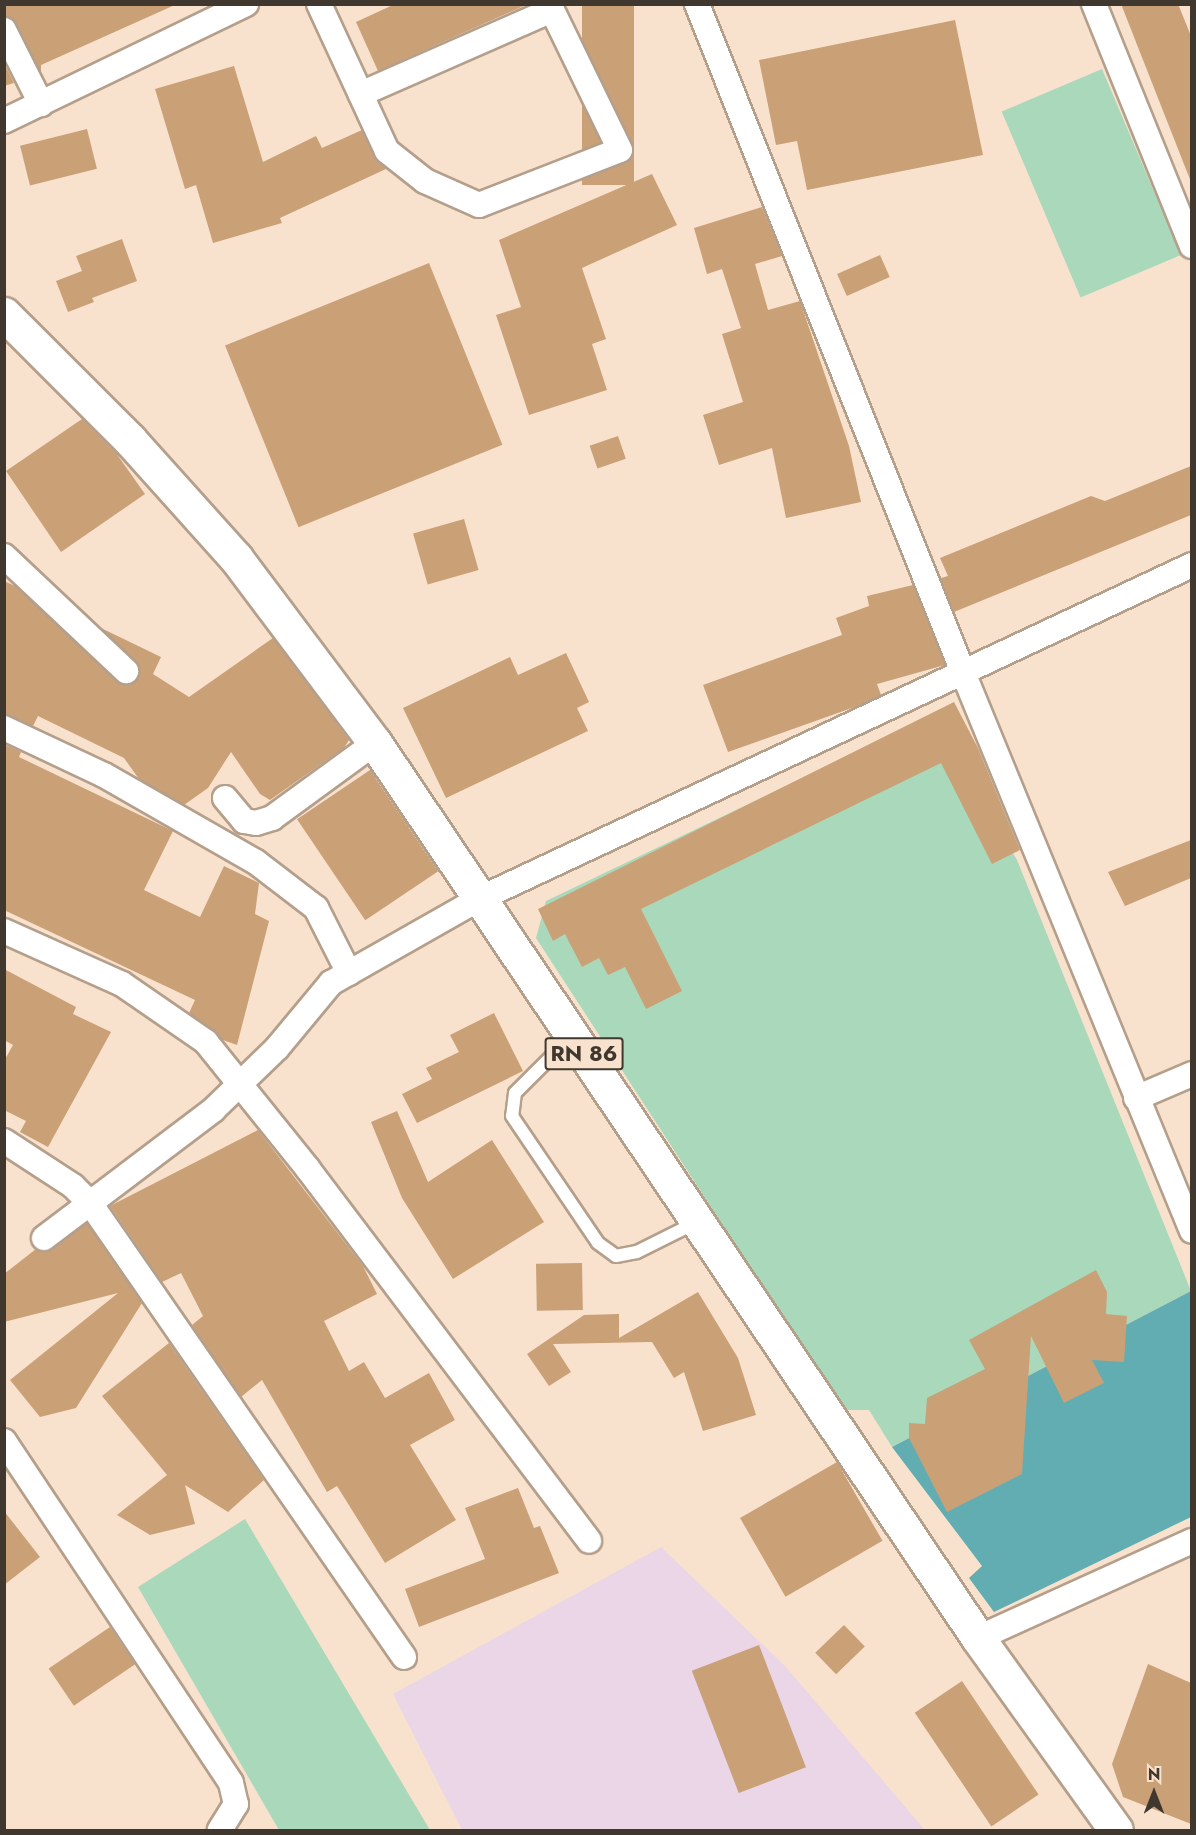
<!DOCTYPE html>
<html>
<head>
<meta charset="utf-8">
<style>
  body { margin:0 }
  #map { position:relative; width:1196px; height:1835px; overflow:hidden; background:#f9e2cd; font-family:Jost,sans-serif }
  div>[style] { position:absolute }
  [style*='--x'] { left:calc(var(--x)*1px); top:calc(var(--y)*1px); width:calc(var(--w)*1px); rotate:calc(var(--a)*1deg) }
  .education>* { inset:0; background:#ead6e6 }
  .green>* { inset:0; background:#a9d8ba; transform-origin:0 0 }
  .water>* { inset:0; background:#62adb2 }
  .building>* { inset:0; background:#caa077; transform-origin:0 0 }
  .roads { filter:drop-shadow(2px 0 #b49f8b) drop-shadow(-2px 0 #b49f8b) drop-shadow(0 2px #b49f8b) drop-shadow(0 -2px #b49f8b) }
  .service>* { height:12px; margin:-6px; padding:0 6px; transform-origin:6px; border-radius:6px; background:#fff }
  .minor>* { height:24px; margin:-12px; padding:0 12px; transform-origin:12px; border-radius:12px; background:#fff }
  .primary>* { height:33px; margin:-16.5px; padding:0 16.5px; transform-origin:16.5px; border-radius:16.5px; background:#fff }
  span { translate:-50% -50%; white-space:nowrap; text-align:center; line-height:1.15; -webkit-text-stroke:4.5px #f9e2cd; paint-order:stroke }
  .shield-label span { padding:2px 4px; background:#f9e2cd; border:2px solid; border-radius:4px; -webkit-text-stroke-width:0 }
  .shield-label { font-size:22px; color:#40382f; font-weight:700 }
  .frame { position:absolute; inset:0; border:6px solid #40382f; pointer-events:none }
  .north { position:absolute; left:1124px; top:1763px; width:60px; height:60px; -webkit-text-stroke:4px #f9e2cd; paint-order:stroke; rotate:0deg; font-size:16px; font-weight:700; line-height:24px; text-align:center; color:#40382f }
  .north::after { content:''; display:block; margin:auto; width:21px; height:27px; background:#40382f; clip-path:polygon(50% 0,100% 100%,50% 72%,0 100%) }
</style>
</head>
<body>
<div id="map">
  <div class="education">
    <div style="clip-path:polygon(661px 1547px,786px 1667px,925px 1830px,462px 1830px,393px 1694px)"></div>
  </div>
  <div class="green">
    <div style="left:1102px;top:69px;width:202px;height:109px;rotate:67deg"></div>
    <div style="clip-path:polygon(932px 716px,1017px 860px,1191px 1291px,892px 1447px,869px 1410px,843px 1410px,536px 938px,546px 901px)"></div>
    <div style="clip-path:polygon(245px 1519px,430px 1830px,279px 1830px,138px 1587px)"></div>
  </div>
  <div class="water">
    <div style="clip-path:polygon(1191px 1291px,1191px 1517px,994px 1612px,969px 1578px,982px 1566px,892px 1447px)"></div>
  </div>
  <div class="building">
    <div style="clip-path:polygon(4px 4px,177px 4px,41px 65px,41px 73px,17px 24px,4px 16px)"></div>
    <div style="clip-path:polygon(395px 4px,528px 4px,378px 71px,356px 22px)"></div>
    <div style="left:582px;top:4px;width:52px;height:181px"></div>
    <div style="clip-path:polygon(1121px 4px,1178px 4px,1191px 36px,1191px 182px)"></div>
    <div style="clip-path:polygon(955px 20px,983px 155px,807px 190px,797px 141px,776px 145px,759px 60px)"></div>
    <div style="clip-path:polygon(4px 63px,14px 83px,4px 86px)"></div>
    <div style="clip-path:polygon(234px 66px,263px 162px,316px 136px,322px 148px,362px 130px,374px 157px,386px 169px,280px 218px,282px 223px,213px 243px,196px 185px,185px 189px,155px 89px)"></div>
    <div style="left:87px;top:129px;width:41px;height:69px;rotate:76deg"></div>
    <div style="clip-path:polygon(652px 174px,677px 225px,582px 268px,606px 339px,592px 344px,607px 390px,529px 415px,496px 315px,521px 307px,499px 240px)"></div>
    <div style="clip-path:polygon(762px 207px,782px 256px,755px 264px,768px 310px,800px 301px,849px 446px,861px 502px,786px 518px,772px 448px,719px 465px,703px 415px,743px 402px,722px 334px,741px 328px,722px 269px,707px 274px,694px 228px)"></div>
    <div style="clip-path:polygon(122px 239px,137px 281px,92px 298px,94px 302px,68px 312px,56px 281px,82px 271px,76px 256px)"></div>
    <div style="left:880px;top:255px;width:24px;height:47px;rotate:66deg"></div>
    <div style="left:429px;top:263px;width:196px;height:220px;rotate:68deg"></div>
    <div style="clip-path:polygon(82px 419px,116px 453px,145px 494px,61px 552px,6px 471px)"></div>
    <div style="left:618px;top:436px;width:24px;height:30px;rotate:71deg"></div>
    <div style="clip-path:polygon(1191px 466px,1191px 515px,954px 612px,941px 578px,948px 576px,940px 558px,1091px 496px,1105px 501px)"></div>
    <div style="left:464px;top:519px;width:53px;height:53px;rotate:74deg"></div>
    <div style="clip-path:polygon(4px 581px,15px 586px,123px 685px,137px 680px,139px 666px,101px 628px,161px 657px,153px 674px,189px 697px,273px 638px,349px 740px,344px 748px,270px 800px,260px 794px,231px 752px,208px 788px,184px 805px,139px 779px,124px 758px,38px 716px,33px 726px,4px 714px)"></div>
    <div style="clip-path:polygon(913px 585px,945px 665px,877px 684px,881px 695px,863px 704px,728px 752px,703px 685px,842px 635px,836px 618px,869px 606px,867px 596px)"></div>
    <div style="clip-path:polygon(566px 653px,589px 702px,577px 708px,588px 731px,446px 798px,403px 708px,510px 657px,518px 675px)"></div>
    <div style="clip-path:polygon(954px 702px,978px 748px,1020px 850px,992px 864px,941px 763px,641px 909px,682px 991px,646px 1009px,625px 967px,608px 975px,599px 958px,582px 967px,565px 934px,553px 941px,538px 909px)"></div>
    <div style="clip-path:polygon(4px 744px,21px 752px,19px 757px,173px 831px,144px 890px,200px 917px,224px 866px,259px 883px,255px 914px,269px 921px,237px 1045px,223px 1040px,189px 1013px,195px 1000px,4px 910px)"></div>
    <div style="left:370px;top:770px;width:122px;height:88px;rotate:56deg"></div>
    <div style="clip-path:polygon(1191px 840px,1191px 878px,1125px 906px,1108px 872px)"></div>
    <div style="clip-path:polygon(4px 969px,76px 1007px,73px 1014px,111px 1032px,48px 1147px,20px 1132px,26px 1121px,4px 1110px,4px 1061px,13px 1045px,4px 1040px)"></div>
    <div style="clip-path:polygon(494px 1013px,523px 1071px,417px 1123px,402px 1094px,432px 1079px,426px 1068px,459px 1052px,450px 1035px)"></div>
    <div style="clip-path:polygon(397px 1111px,428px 1182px,492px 1140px,544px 1222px,453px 1279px,402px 1198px,371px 1122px)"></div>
    <div style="clip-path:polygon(258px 1130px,363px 1266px,377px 1294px,324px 1321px,349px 1371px,364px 1362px,385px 1398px,429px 1373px,455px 1420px,410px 1445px,456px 1520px,385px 1563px,337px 1486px,327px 1492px,262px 1380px,241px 1397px,192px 1325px,203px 1316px,181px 1273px,162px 1282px,110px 1206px)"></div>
    <div style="clip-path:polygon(87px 1223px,142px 1303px,76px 1408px,40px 1417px,10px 1380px,118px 1293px,4px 1322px,4px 1274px,36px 1249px,52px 1250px)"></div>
    <div style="left:582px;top:1263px;width:47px;height:46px;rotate:89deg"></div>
    <div style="clip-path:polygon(1096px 1270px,1107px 1292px,1106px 1314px,1127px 1316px,1124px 1362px,1092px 1360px,1104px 1383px,1064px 1403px,1031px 1336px,1022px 1474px,947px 1512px,909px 1438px,909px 1423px,925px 1424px,927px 1398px,985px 1369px,969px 1340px)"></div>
    <div style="clip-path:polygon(698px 1292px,738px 1358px,756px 1415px,703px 1431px,684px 1372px,674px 1378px,652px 1342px,553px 1344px,571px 1372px,549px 1386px,527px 1354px,584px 1315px,619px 1314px,619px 1338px)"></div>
    <div style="clip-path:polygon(169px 1343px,264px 1480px,228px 1512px,185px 1485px,195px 1524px,150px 1535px,117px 1515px,167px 1475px,102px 1396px)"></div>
    <div style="left:837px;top:1462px;width:91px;height:112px;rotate:60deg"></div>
    <div style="clip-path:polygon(518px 1488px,534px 1528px,540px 1526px,559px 1573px,419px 1627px,405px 1589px,485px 1559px,465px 1508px)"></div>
    <div style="clip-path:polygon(4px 1511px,40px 1557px,4px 1585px)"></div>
    <div style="left:844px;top:1625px;width:30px;height:40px;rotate:46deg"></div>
    <div style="left:110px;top:1627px;width:45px;height:74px;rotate:56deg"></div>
    <div style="left:759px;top:1645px;width:131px;height:72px;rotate:69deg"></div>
    <div style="clip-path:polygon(1148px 1664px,1191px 1683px,1191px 1824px,1123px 1797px,1112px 1764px)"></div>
    <div style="left:962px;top:1681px;width:137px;height:57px;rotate:56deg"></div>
  </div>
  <div class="roads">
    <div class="service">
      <div style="--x:571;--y:1037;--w:79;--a:135"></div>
      <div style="--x:515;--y:1093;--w:23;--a:97"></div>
      <div style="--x:512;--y:1116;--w:153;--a:55.9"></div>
      <div style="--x:598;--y:1243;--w:22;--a:36"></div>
      <div style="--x:616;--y:1256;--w:21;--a:-11"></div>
      <div style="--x:637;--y:1252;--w:67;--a:-26.6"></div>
    </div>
    <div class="minor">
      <div style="--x:319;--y:4;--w:162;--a:65.2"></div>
      <div style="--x:387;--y:151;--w:48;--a:38.3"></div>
      <div style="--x:425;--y:181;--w:59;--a:24"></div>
      <div style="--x:479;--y:205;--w:151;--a:-21.3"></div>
      <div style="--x:620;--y:150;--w:156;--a:-115.9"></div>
      <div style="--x:552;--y:10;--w:209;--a:156.3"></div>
      <div style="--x:697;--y:4;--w:717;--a:68.3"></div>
      <div style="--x:962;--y:670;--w:606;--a:67.71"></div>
      <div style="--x:1094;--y:4;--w:261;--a:68"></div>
      <div style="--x:4;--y:30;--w:83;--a:63.4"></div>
      <div style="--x:4;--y:121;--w:269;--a:-25.8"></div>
      <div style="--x:4;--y:556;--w:168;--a:43.3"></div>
      <div style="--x:4;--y:728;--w:110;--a:25.2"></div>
      <div style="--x:104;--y:775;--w:175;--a:29.8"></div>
      <div style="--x:256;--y:862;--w:76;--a:37.5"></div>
      <div style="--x:316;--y:908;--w:73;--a:63.1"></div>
      <div style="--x:225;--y:798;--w:30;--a:50"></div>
      <div style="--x:244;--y:821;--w:12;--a:9"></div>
      <div style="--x:256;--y:823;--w:17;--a:-17"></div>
      <div style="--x:272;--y:818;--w:127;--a:-36.1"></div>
      <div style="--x:4;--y:931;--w:129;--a:24.2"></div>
      <div style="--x:122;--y:984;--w:102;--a:34.6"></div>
      <div style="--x:206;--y:1042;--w:163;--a:51.2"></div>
      <div style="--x:308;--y:1169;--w:466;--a:52.9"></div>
      <div style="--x:1136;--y:1098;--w:61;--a:-23.2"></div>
      <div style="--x:4;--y:1141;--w:82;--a:33.1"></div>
      <div style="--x:73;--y:1186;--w:24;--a:45"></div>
      <div style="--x:90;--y:1203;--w:552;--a:55.33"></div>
      <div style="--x:44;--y:1238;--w:212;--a:-37.1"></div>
      <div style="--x:213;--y:1110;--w:89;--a:-44.1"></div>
      <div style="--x:277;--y:1048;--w:85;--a:-50.3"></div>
      <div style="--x:331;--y:983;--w:170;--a:-29.6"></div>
      <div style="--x:479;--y:899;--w:787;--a:-25.1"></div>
      <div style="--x:4;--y:1441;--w:410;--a:56.4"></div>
      <div style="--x:231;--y:1783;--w:22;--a:77"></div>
      <div style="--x:236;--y:1804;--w:31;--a:122"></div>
      <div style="--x:978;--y:1638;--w:235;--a:-24.4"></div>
    </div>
    <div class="primary">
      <div style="--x:4;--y:314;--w:178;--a:45"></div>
      <div style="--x:130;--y:440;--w:159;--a:48.1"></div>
      <div style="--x:236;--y:558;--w:231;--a:53.1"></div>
      <div style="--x:375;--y:743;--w:1079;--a:56.03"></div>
      <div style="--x:978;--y:1638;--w:236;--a:54.3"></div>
    </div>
  </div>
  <div class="shield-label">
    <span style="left:584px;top:1054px">RN 86</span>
  </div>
  <div class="frame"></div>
  <div class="north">N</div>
</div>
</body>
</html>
